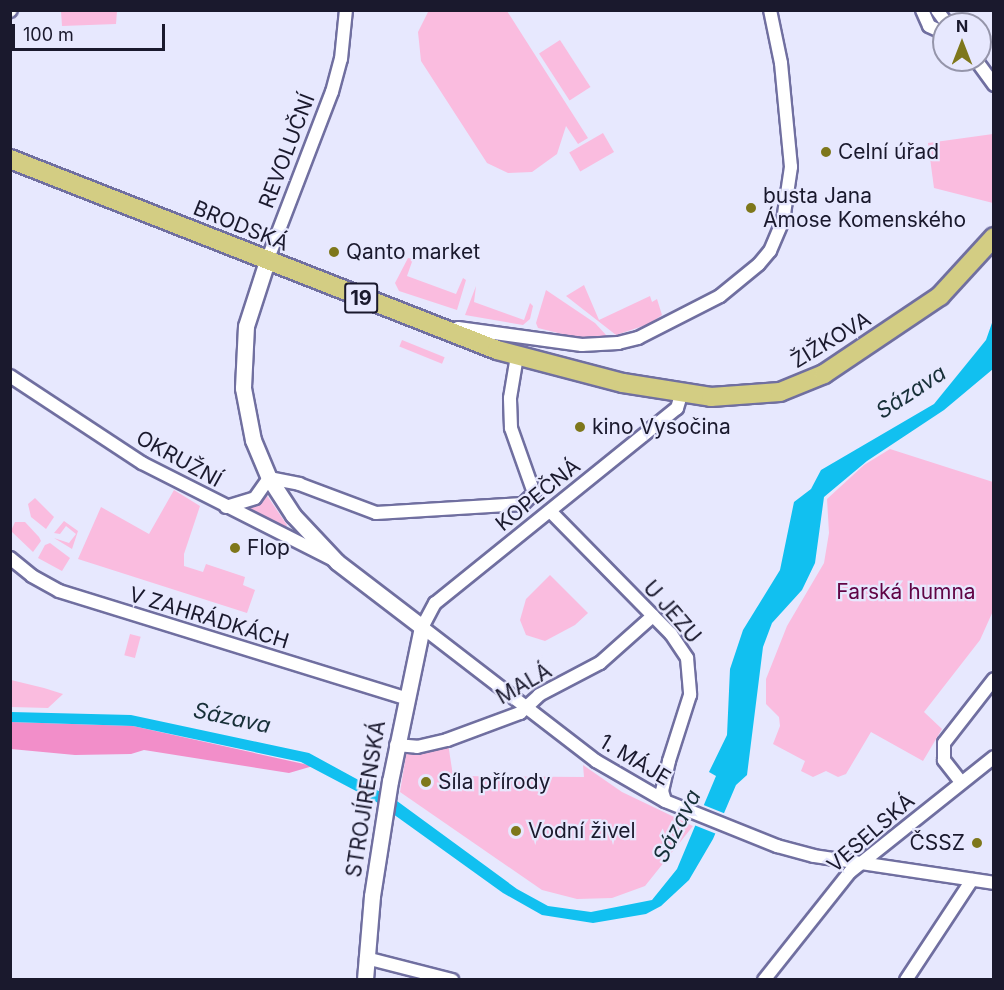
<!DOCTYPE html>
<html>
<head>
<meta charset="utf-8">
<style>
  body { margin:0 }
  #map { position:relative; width:1004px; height:990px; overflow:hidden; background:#e7e8fe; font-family:Inter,sans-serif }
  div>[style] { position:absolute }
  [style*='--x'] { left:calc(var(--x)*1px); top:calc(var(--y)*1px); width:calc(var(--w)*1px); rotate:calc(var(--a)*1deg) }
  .green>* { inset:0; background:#fabcdf; transform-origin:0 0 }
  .forest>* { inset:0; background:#f28ec9 }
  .water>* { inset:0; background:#11c0f0 }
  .pier>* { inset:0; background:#e7e8fe; transform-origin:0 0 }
  .roads { filter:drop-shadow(2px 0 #706fa0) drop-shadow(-2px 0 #706fa0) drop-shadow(0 2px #706fa0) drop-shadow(0 -2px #706fa0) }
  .minor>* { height:12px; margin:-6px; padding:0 6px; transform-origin:6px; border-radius:6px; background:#fff }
  .tertiary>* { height:15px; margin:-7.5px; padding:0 7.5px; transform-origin:7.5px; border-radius:7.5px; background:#fff }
  .primary>* { height:18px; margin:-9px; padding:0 9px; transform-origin:9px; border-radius:9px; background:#d3cd83 }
  .dots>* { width:16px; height:16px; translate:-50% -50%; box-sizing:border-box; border:3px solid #e7e8fe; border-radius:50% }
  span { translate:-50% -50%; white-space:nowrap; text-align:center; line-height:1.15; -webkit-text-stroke:4.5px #e7e8fe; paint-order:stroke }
  .shield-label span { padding:2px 4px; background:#e7e8fe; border:2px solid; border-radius:4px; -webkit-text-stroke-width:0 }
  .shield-label { font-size:20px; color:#1a192d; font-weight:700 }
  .street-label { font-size:21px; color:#1a192d }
  .poi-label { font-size:21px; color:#1a192d }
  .left { translate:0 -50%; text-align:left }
  .right { translate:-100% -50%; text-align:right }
  .park-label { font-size:21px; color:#600445 }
  .water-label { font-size:22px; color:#172f38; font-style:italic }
  .frame { position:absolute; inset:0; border:12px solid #1a192d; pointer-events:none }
  .north { position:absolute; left:932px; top:12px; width:60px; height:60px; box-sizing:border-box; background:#e7e8fe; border:2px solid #9595aa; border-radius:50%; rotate:0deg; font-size:16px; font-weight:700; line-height:24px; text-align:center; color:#1a192d }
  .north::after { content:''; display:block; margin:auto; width:21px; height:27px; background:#7e771b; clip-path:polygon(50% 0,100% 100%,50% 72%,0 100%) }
  .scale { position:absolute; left:12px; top:24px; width:153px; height:27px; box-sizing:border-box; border:3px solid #1a192d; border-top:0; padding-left:8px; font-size:18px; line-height:21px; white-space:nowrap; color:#1a192d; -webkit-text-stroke:4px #e7e8fe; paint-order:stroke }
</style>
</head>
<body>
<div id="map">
  <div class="green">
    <div style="clip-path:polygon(429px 10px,507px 11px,588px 138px,578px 144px,566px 126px,557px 154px,532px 172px,508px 173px,487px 163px,421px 61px,418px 32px)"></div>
    <div style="clip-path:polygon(61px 11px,117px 11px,116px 24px,62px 26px)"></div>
    <div style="left:560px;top:40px;width:56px;height:25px;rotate:57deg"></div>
    <div style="left:603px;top:133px;width:22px;height:39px;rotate:60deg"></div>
    <div style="clip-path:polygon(993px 134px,993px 203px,934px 188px,928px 143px)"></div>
    <div style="clip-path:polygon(408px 258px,413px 259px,407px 276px,456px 294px,463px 278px,466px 280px,457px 310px,399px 291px,395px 283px)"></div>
    <div style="clip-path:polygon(584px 285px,599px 320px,650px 296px,652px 302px,657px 299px,662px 315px,649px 324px,616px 335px,566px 296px)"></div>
    <div style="clip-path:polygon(476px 286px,474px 302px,524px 320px,530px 303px,533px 306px,530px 319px,523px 325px,465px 315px)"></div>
    <div style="clip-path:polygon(546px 290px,595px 323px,607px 336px,578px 338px,538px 328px,536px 323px)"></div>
    <div style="left:402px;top:340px;width:46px;height:7px;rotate:22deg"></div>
    <div style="clip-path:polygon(890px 449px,993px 482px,993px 611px,980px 640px,924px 712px,942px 729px,923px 761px,871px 732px,846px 774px,838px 777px,826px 771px,813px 777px,801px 771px,805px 761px,773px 744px,780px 726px,779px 717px,766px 704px,766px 679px,787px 626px,824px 563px,829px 533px,827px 499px,864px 465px)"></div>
    <div style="clip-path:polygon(174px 490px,200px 506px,184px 554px,184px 566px,203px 572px,206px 564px,245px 577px,243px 585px,255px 590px,247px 613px,78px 559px,101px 507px,149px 534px)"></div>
    <div style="clip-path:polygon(266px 494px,287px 525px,284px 531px,248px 513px,247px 508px)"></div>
    <div style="clip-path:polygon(35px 498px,54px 517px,46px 529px,31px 517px,28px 504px)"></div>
    <div style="clip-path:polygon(64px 521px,78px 531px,72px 549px,54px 538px,69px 543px,76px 534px,66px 526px,60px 534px,54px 533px)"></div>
    <div style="clip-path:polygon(15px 522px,25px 522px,39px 537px,41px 541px,33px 552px,11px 531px)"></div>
    <div style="clip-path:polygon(50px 543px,70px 558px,62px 571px,38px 558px,45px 545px)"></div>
    <div style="clip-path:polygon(550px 575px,588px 613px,575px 625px,545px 641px,526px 635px,520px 620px,526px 599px)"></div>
    <div style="left:130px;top:634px;width:11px;height:22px;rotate:15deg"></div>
    <div style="clip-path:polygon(11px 680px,44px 688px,63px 694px,48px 708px,11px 707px)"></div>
    <div style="clip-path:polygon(448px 743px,453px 776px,584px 777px,583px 765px,622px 792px,693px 826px,645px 886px,612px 898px,577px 899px,542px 890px,400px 792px,407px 749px)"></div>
  </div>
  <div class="forest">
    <div style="clip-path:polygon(11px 722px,133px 726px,313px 766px,289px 773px,144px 750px,131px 754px,75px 755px,11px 749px)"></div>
  </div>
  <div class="water">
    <div style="clip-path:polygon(993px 320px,993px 369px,944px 410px,867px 461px,824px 497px,815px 563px,802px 590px,772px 623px,763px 647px,747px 775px,736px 785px,713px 839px,689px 880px,661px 906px,646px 914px,593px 923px,542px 915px,503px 893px,375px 801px,301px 762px,133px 726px,11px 722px,11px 712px,131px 715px,309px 753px,397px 801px,517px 889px,548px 906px,591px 912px,652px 900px,677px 869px,716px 776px,709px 772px,727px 735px,730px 669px,743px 630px,780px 570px,794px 502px,811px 489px,821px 470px,934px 404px,986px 340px)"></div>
  </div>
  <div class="pier">
    <div style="left:701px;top:804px;width:27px;height:22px;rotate:22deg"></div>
  </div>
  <div class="roads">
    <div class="minor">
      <div style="--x:922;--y:10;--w:17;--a:66"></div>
      <div style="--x:929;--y:26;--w:17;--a:25"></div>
      <div style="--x:937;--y:10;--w:17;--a:54"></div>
      <div style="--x:10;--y:11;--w:1;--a:-45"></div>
      <div style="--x:976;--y:60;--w:31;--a:54"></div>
      <div style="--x:267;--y:261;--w:181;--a:-69"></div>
      <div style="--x:332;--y:92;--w:34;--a:-75"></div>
      <div style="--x:341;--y:59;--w:49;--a:-84.2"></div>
      <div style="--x:456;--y:333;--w:5;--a:-68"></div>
      <div style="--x:458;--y:328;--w:125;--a:7.8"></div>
      <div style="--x:582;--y:345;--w:36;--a:-3"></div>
      <div style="--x:618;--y:343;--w:21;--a:-14"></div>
      <div style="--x:638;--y:338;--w:92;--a:-27.1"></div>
      <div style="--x:720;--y:296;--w:50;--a:-39.4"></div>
      <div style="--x:759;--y:264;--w:17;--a:-50"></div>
      <div style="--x:770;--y:251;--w:33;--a:-67"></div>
      <div style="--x:783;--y:221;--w:55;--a:-81.6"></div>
      <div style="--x:791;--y:167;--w:104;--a:-95.5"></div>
      <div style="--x:781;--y:63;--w:54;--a:-101.7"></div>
      <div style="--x:10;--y:376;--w:158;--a:33.4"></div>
      <div style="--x:142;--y:463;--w:213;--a:26.8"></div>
      <div style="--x:681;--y:395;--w:14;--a:107"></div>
      <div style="--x:677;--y:408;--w:311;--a:141.1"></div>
      <div style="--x:435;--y:603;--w:27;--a:118"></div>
      <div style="--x:422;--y:627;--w:220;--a:37.6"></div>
      <div style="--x:596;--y:761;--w:80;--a:30.1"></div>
      <div style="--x:665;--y:801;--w:121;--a:21.9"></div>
      <div style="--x:777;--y:846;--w:38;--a:15"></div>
      <div style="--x:814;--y:856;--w:182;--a:8.5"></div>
      <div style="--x:226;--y:507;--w:30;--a:-17"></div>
      <div style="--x:255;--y:498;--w:24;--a:-55"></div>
      <div style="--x:269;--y:478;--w:31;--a:11"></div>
      <div style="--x:299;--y:484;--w:82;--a:20.6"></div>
      <div style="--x:376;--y:513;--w:147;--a:-3.5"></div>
      <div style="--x:523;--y:504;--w:16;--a:-45"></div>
      <div style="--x:534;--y:493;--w:69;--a:-109.5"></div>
      <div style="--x:511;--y:428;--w:30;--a:-92"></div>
      <div style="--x:510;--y:398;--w:43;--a:-80.5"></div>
      <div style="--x:550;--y:511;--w:173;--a:45.5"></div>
      <div style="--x:671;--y:634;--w:29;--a:56"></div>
      <div style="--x:687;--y:658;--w:37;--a:85"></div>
      <div style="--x:690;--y:695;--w:69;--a:107.7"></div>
      <div style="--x:669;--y:761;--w:31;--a:103"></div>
      <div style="--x:662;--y:791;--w:10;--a:73"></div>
      <div style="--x:10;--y:558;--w:28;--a:39"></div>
      <div style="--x:32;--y:576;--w:31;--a:29"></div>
      <div style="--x:59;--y:591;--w:362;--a:17.2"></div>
      <div style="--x:396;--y:745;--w:21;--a:5"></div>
      <div style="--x:417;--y:747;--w:31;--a:-13"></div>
      <div style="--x:447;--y:740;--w:78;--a:-20.3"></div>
      <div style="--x:520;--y:713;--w:26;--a:-43"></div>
      <div style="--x:539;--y:695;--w:69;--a:-27.7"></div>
      <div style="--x:600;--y:663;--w:71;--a:-41.6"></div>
      <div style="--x:961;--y:782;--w:28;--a:-128"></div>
      <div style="--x:944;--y:760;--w:17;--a:-90"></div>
      <div style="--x:944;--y:743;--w:81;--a:-52"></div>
      <div style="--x:366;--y:958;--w:89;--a:14.3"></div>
      <div style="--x:764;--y:980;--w:138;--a:-51.5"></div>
      <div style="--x:850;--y:872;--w:184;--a:-38.6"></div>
      <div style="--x:906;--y:980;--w:120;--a:-56.6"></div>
    </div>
    <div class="tertiary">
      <div style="--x:267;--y:261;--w:68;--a:107.9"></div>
      <div style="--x:246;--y:326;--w:62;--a:92.8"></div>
      <div style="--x:243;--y:388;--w:53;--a:79.1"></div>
      <div style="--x:253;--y:440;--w:41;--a:67.2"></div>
      <div style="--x:269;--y:478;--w:44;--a:57"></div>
      <div style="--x:293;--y:515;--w:64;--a:46.9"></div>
      <div style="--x:337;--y:562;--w:107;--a:37.4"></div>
      <div style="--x:422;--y:627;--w:157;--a:101.7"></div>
      <div style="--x:390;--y:781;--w:116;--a:98.9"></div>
      <div style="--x:372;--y:896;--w:84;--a:94.8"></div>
    </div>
    <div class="primary">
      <div style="--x:10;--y:159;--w:523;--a:21.41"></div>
      <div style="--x:497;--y:350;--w:130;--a:14.7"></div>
      <div style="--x:623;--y:383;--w:89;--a:9"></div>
      <div style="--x:711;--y:397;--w:69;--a:-4.1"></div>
      <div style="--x:780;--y:392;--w:48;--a:-22.2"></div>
      <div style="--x:824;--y:374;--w:140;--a:-33.9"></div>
      <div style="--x:940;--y:296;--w:80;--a:-47.5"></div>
    </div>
  </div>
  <div class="dots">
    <div style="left:826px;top:152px;background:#7e771b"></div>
    <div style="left:751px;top:208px;background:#7e771b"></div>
    <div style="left:334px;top:252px;background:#7e771b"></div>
    <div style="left:580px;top:427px;background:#7e771b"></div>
    <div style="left:235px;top:548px;background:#7e771b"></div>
    <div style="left:426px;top:782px;background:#7e771b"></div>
    <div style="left:516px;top:831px;background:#7e771b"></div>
    <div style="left:977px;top:843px;background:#7e771b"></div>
  </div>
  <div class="shield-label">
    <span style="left:361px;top:298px">19</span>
  </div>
  <div class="street-label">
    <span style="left:287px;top:151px;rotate:-69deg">REVOLUČNÍ</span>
    <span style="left:241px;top:226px;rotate:22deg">BRODSKÁ</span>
    <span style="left:831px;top:340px;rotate:-31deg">ŽIŽKOVA</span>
    <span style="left:179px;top:459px;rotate:29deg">OKRUŽNÍ</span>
    <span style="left:538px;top:495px;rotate:-39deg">KOPEČNÁ</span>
    <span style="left:672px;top:612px;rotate:49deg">U JEZU</span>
    <span style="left:209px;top:618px;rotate:17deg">V ZAHRÁDKÁCH</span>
    <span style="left:524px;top:684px;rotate:-30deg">MALÁ</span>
    <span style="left:635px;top:760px;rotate:31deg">1. MÁJE</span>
    <span style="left:366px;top:799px;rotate:-81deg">STROJÍRENSKÁ</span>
    <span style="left:871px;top:833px;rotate:-41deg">VESELSKÁ</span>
  </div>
  <div class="poi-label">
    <span class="left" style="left:838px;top:152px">Celní úřad</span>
    <span class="left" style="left:763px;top:208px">busta Jana<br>Ámose Komenského</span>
    <span class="left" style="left:346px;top:252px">Qanto market</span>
    <span class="left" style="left:592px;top:427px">kino Vysočina</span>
    <span class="left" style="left:247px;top:548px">Flop</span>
    <span class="left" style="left:438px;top:782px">Síla přírody</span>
    <span class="left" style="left:528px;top:831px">Vodní živel</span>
    <span class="right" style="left:965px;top:843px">ČSSZ</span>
  </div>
  <div class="park-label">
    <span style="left:906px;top:592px">Farská humna</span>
  </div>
  <div class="water-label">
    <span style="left:911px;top:392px;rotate:-33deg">Sázava</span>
    <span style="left:232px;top:718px;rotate:12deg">Sázava</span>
    <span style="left:677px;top:826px;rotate:-63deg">Sázava</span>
  </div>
  <div class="frame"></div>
  <div class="north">N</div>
  <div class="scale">100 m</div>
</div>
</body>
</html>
